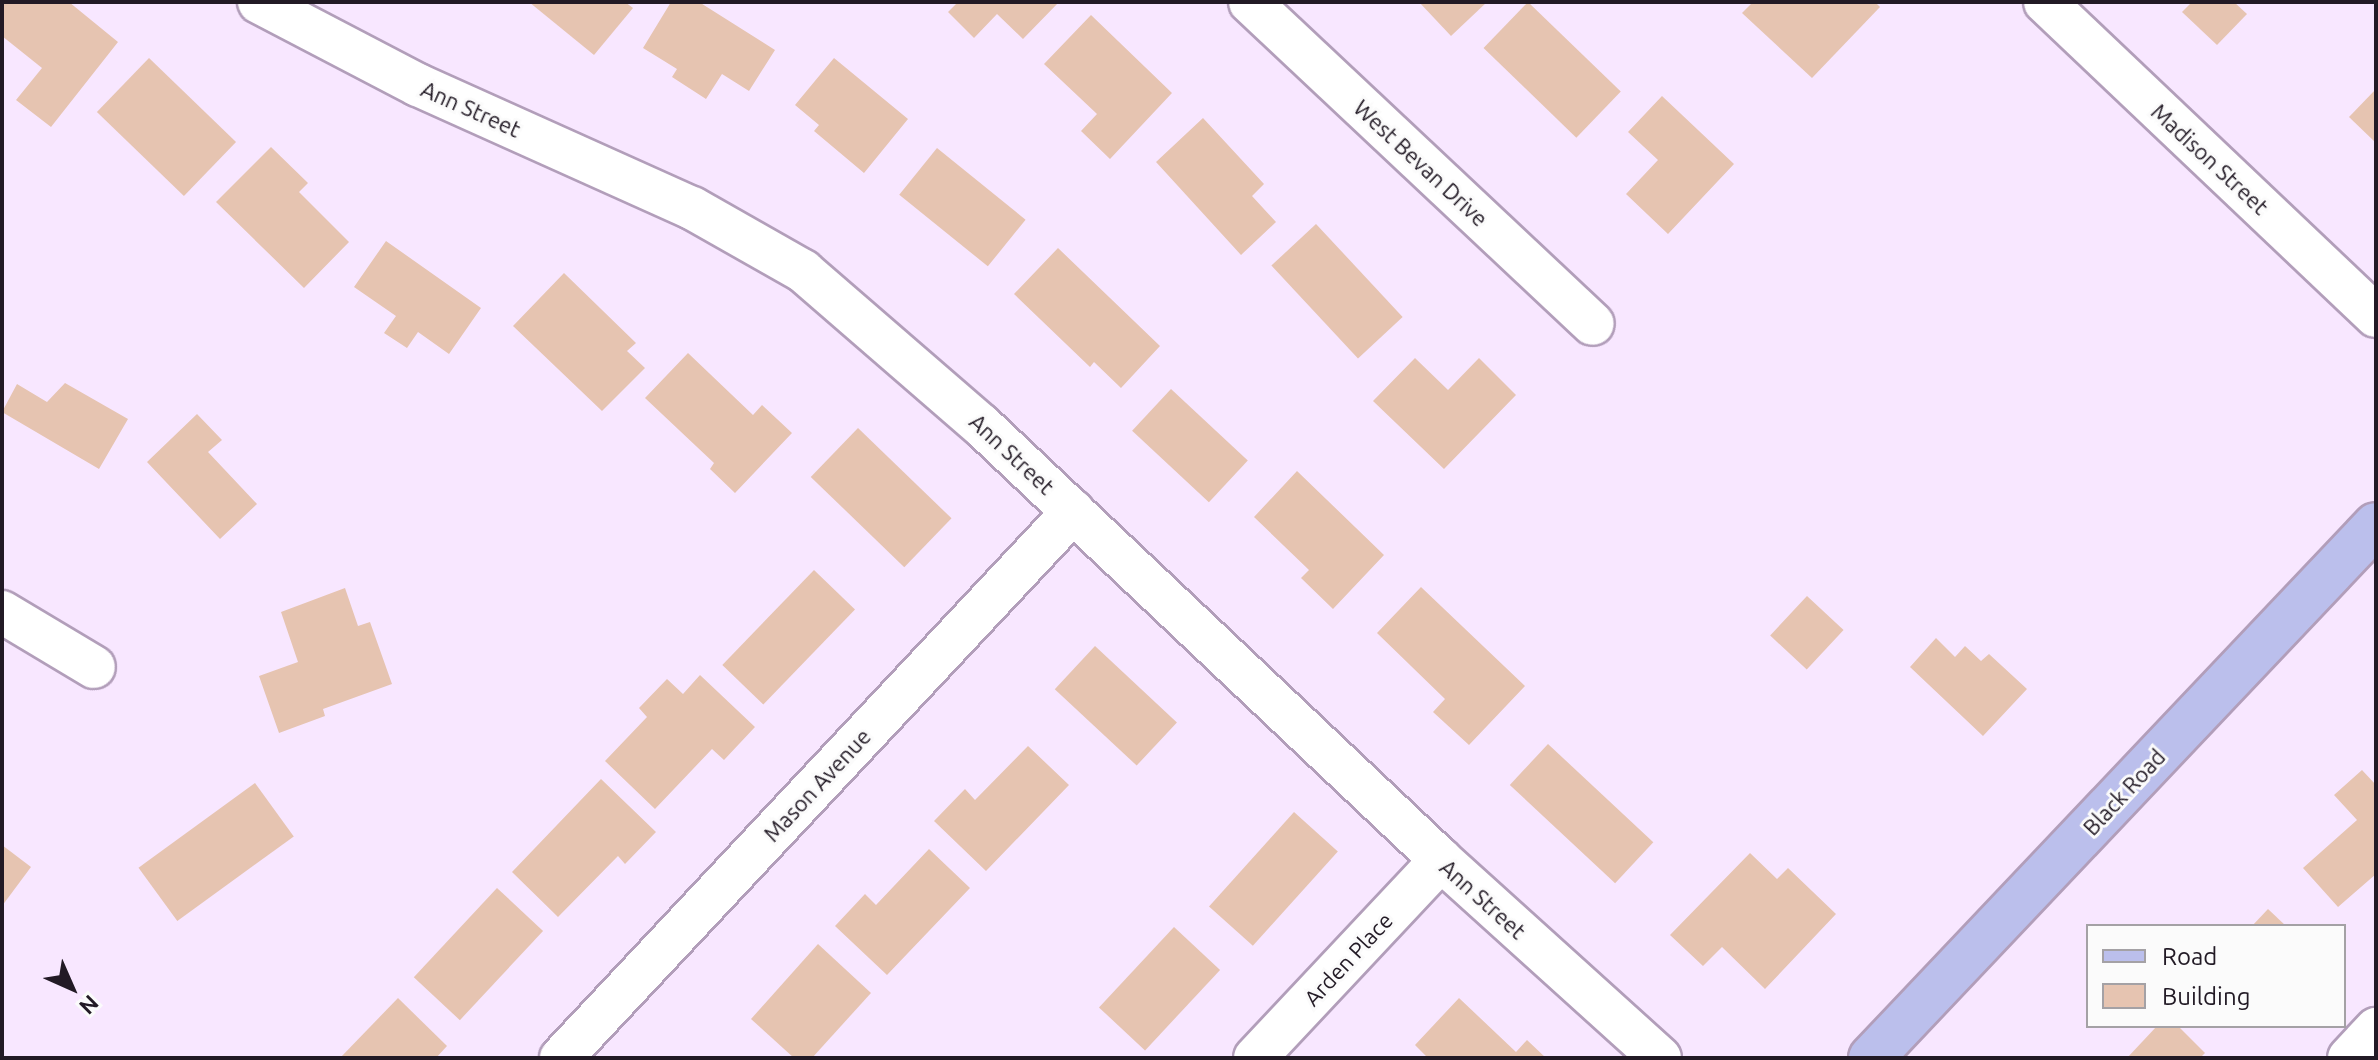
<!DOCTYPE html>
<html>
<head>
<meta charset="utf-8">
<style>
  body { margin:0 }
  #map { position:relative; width:2378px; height:1060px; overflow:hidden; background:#f8e7ff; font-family:Ubuntu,sans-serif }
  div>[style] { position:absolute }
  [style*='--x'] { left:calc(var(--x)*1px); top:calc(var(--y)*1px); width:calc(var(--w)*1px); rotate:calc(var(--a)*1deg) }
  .building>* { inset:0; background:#e6c4b1; transform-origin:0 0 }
  .roads { filter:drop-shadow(2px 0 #b29eba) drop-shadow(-2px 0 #b29eba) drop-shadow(0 2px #b29eba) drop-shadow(0 -2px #b29eba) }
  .minor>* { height:42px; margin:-21px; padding:0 21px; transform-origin:21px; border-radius:21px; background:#fff }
  .major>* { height:44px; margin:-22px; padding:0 22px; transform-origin:22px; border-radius:22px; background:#bbbfec }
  span { translate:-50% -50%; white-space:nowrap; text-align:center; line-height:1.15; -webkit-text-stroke:6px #fbfbfb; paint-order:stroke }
  .street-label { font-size:22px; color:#221a25 }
  .frame { position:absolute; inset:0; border:4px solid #221a25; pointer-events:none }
  .legend { position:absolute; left:2086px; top:924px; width:260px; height:104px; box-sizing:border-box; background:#fbfbfb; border:2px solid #a4a1a5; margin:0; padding:10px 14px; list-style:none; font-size:24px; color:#221a25 }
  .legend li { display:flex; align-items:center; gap:16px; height:40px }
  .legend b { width:40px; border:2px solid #a4a1a5 }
  .north { position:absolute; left:32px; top:948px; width:80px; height:80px; -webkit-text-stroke:6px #fbfbfb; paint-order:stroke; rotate:135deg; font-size:22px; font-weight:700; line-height:32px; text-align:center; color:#221a25 }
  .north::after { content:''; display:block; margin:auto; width:28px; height:36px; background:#221a25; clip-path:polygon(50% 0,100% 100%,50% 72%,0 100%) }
</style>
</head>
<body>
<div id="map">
  <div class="building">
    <div style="clip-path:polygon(2px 2px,69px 2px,118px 42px,51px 127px,16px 100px,42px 68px,2px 36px)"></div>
    <div style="clip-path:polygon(529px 2px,625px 2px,633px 8px,594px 55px)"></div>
    <div style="clip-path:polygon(671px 2px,699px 2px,775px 50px,749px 91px,722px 74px,706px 99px,672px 77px,677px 69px,643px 48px)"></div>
    <div style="clip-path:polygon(958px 2px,1059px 2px,1023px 39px,997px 14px,974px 38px,948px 12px)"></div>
    <div style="clip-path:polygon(1419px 2px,1487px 2px,1451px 36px)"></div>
    <div style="left:1528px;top:2px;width:129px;height:64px;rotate:44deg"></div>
    <div style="clip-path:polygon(1753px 2px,1875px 2px,1880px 7px,1812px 78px,1742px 13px)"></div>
    <div style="clip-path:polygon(2192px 2px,2234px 2px,2247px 14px,2217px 45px,2182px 12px)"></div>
    <div style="clip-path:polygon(1091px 15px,1172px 93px,1110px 159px,1081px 131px,1097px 114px,1044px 64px)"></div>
    <div style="left:149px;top:58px;width:121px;height:75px;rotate:44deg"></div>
    <div style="clip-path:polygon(834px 58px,908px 119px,864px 173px,814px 131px,819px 125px,795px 105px)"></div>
    <div style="clip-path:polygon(2376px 89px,2376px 143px,2349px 117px)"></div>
    <div style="clip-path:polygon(1662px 96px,1734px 164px,1668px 234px,1626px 194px,1658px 160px,1628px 132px)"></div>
    <div style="clip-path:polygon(1203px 118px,1264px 184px,1252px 196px,1276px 222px,1241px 255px,1156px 162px)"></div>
    <div style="clip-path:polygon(271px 147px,308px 183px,299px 192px,349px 242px,304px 288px,216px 202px)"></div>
    <div style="left:937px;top:148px;width:114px;height:60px;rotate:39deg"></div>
    <div style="left:1316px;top:224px;width:127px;height:61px;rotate:47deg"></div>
    <div style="clip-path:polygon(386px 241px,481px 308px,449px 354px,418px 332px,407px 348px,384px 333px,396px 316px,354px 287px)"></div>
    <div style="clip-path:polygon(1058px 248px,1160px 346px,1121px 388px,1094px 362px,1090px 367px,1014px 294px)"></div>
    <div style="clip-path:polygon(564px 273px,636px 343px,627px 351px,645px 368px,602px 411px,513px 326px)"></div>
    <div style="clip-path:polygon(688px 353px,753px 415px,762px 405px,792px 433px,735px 493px,710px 469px,714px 463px,645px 398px)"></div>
    <div style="clip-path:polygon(1415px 358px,1448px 390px,1479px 358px,1516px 395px,1444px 469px,1373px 401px)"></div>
    <div style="clip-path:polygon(65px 383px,128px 419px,99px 469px,2px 412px,17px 384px,47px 402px)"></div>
    <div style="left:1171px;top:389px;width:105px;height:57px;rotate:43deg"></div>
    <div style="clip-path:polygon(197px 414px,222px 440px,208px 452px,257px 504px,220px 539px,147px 462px)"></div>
    <div style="left:858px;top:428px;width:130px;height:68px;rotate:44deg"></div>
    <div style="clip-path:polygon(1297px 471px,1384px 555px,1333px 609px,1301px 578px,1309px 570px,1254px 517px)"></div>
    <div style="left:814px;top:570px;width:57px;height:132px;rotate:44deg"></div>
    <div style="clip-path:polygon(1421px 587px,1525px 686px,1469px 745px,1433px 712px,1445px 699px,1377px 633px)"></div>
    <div style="clip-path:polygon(345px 588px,358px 626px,370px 622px,392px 684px,323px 709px,325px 716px,279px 733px,259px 676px,298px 662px,281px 612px)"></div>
    <div style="left:1807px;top:596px;width:50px;height:54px;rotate:43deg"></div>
    <div style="clip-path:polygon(1936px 638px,1955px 657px,1965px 646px,1981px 661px,1989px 654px,2027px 689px,1983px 736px,1910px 667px)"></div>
    <div style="left:1095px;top:646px;width:112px;height:59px;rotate:43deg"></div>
    <div style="clip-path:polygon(700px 675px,755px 727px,724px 760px,712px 749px,655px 809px,605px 761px,647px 717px,639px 708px,667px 679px,683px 694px)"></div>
    <div style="left:1548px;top:744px;width:144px;height:56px;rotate:43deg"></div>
    <div style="clip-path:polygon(1028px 746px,1069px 785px,986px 871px,934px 821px,965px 789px,975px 800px)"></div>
    <div style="clip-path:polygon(2362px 770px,2376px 785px,2376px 874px,2338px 907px,2303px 868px,2357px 820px,2334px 795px)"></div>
    <div style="clip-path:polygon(601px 779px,656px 832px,625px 864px,618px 856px,558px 917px,512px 872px)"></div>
    <div style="left:255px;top:783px;width:66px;height:144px;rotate:54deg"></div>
    <div style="left:1294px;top:812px;width:59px;height:127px;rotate:42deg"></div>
    <div style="clip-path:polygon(2px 845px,31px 867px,2px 906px)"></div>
    <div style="clip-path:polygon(929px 849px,970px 888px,887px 975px,835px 926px,865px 894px,876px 905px)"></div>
    <div style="clip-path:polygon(1750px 853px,1777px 879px,1788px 868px,1836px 914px,1765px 989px,1722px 947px,1703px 966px,1670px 935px)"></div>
    <div style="left:497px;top:888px;width:63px;height:122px;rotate:43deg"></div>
    <div style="clip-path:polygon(2268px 909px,2286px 926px,2252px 926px)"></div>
    <div style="left:1174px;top:927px;width:63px;height:110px;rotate:43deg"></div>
    <div style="clip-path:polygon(818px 944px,871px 993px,812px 1058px,794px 1058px,751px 1019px)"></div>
    <div style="clip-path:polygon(398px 998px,447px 1046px,436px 1058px,340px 1058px)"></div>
    <div style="clip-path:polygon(1459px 998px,1516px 1052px,1527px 1040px,1546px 1058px,1428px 1058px,1415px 1045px)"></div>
    <div style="clip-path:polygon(2157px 1026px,2178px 1026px,2205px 1053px,2200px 1058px,2127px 1058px)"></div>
  </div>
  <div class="roads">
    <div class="minor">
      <div style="--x:259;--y:2;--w:179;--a:27.6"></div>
      <div style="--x:418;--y:85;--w:300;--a:24.2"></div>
      <div style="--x:692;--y:208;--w:128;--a:29.6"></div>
      <div style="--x:803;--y:271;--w:235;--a:40.9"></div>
      <div style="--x:981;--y:425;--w:633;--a:43.4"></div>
      <div style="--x:1441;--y:860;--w:295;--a:42.1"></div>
      <div style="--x:1250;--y:2;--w:470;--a:43.2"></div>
      <div style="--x:2045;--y:2;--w:456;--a:43.5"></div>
      <div style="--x:2;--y:612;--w:107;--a:30.9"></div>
      <div style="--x:561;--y:1058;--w:749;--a:-46.84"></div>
      <div style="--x:1255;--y:1058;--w:272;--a:-46.8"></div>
      <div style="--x:2349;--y:1058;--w:40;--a:-47"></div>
    </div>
    <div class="major">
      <div style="--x:1871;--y:1058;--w:734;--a:-46.55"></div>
    </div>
  </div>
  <div class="street-label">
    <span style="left:471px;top:109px;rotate:24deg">Ann Street</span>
    <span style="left:2210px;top:159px;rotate:43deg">Madison Street</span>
    <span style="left:1421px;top:163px;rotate:43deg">West Bevan Drive</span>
    <span style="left:1012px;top:454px;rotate:43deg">Ann Street</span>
    <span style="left:817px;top:785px;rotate:-47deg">Mason Avenue</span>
    <span style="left:2124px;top:792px;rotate:-47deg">Black Road</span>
    <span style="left:1483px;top:899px;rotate:42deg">Ann Street</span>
    <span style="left:1348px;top:959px;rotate:-47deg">Arden Place</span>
  </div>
  <div class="frame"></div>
  <ul class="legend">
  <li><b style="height:10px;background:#bbbfec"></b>Road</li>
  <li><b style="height:22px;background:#e6c4b1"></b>Building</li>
  </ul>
  <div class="north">N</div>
</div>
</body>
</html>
